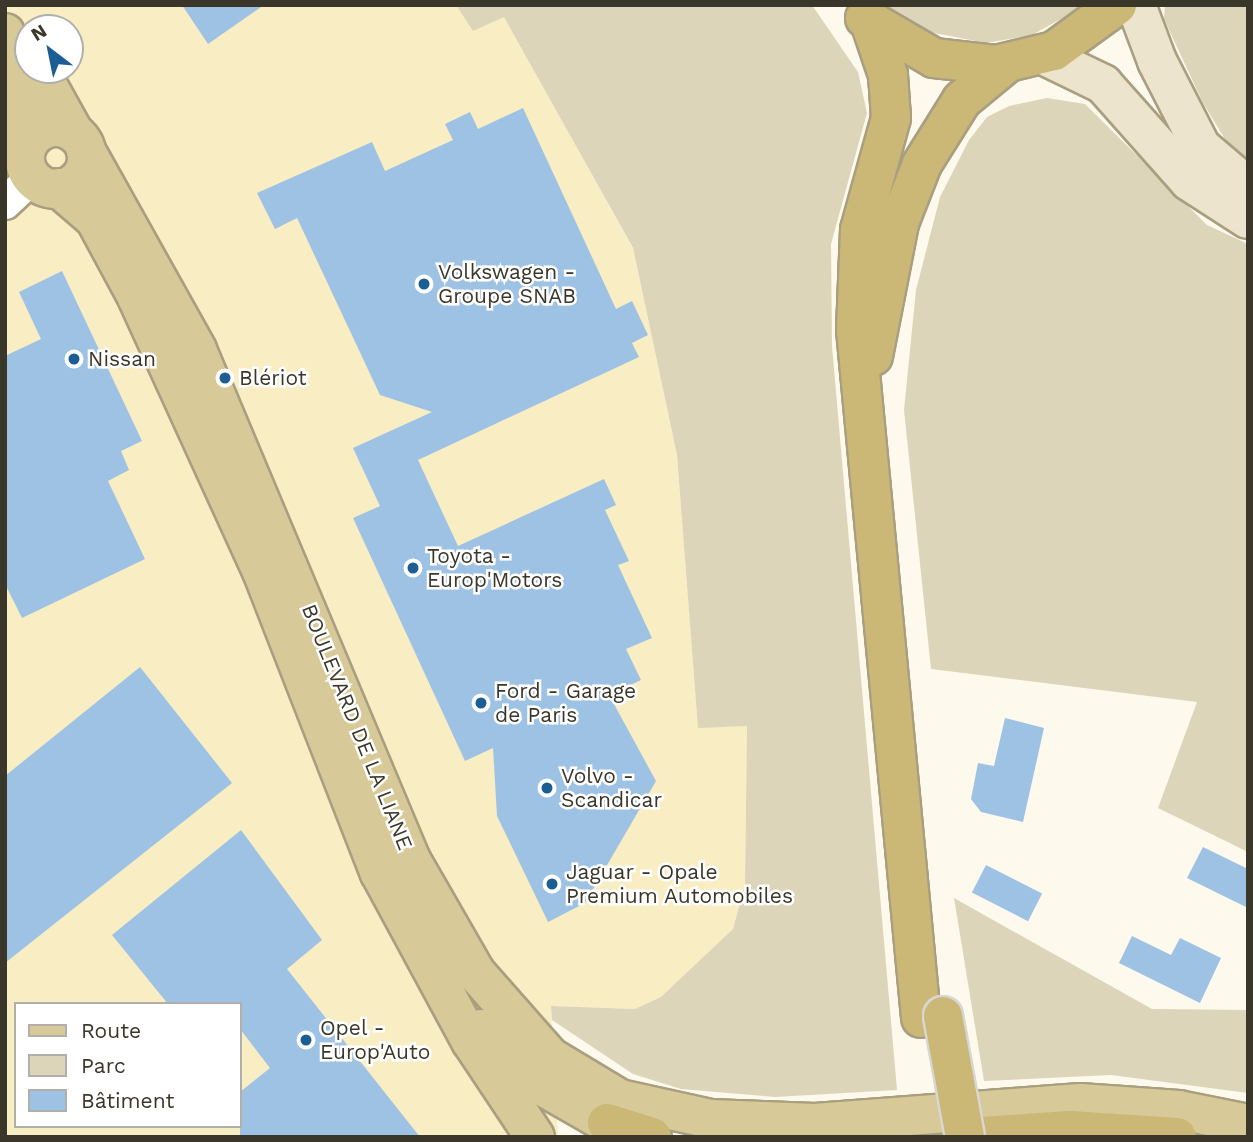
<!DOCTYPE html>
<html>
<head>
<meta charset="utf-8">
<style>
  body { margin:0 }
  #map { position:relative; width:1253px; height:1142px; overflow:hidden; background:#fdf9ec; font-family:"Work Sans",sans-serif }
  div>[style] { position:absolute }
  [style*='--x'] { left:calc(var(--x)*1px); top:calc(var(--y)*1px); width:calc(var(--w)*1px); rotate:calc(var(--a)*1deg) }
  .built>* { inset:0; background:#f9edc3 }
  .green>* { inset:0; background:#ddd5b9 }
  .building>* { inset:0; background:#9ec2e4; transform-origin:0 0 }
  .roads { filter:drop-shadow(2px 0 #a99f80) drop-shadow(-2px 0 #a99f80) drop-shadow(0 2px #a99f80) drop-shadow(0 -2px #a99f80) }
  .minor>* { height:32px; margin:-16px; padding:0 16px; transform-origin:16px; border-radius:16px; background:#fff }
  .secondary>* { height:38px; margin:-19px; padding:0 19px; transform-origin:19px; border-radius:19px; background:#ece4cc }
  .primary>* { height:38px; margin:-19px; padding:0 19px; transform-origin:19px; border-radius:19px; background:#d8ca98 }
  .primary>.ring { margin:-19px; padding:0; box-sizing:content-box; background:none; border:38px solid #d8ca98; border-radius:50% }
  .trunk>* { height:38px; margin:-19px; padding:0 19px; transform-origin:19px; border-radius:19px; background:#cbb876 }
  .bridges { filter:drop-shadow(2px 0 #d8d7d4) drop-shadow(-2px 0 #d8d7d4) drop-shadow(0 2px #d8d7d4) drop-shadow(0 -2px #d8d7d4) }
  .trunk-bridge>* { height:38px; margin:-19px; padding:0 19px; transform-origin:19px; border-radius:19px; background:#cbb876 }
  .dots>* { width:19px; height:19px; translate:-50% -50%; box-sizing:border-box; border:4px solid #fff; border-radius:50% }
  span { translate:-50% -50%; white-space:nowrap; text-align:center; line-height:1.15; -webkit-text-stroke:5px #fff; paint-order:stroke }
  .poi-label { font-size:21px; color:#3a3629 }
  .left { translate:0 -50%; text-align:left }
  .street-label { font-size:21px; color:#3a3629 }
  .frame { position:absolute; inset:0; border:7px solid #3a3629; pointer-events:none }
  .legend { position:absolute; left:14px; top:1002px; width:228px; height:126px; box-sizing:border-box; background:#fff; border:2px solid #b0afa9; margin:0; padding:9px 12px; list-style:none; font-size:21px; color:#3a3629 }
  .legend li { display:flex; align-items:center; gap:14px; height:35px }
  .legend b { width:35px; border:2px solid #b0afa9 }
  .north { position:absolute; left:14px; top:14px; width:70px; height:70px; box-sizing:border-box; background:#fff; border:2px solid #b0afa9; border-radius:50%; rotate:328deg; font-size:19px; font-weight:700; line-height:28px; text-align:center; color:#3a3629 }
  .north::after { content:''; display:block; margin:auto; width:24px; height:32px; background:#1c5e93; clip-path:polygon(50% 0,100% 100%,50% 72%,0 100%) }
</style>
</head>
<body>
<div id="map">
  <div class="built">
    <div style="clip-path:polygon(evenodd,5px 5px,456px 5px,473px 30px,504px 16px,633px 249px,677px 455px,698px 727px,747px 726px,745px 884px,733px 929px,662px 997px,635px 1009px,551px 1006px,558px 1137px,5px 1137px,5px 5px,28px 28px,70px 28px,70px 70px,28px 70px,28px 28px,5px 5px,16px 1004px,240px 1004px,240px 1126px,16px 1126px,16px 1004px)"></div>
  </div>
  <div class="green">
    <div style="clip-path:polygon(456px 5px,812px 5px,858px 72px,867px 113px,831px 244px,832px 346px,897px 1090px,775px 1097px,681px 1089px,633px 1074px,552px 1020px,551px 1006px,635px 1009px,661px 997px,733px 929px,745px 884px,747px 726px,698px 728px,677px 455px,633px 248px,504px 17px,473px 31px)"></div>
    <div style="clip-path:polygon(883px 5px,1086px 5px,1032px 35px,986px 43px,924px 31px)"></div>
    <div style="clip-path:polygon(1165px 5px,1248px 5px,1248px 161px,1228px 144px,1203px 103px,1164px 19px)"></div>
    <div style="clip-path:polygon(1047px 98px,1085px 104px,1207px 225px,1248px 244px,1248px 852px,1158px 808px,1197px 702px,931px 669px,904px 410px,916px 290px,940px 197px,969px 140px,987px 117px,1009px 106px)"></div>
    <div style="clip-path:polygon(954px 898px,1152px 1009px,1248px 1010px,1248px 1093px,1111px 1075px,984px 1081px)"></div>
  </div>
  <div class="building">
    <div style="clip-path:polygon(182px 5px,264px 5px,208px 44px)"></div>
    <div style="clip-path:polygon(523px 108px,616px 309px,632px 301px,648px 335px,632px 343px,639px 357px,418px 460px,458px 546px,604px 479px,616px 505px,605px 510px,629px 561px,618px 565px,652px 638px,626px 649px,641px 680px,609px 695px,656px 781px,585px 903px,548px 922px,497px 816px,493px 748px,465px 761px,353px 518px,380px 506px,353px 448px,432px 412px,380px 395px,297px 218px,275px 229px,257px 193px,372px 142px,385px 171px,453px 140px,445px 124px,470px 112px,478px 129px)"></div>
    <div style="clip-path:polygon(62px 271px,142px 441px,121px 451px,129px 470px,108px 481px,145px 559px,22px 618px,5px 584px,5px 356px,41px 339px,19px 292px)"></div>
    <div style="clip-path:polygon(140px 667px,232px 783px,5px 963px,5px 776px)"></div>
    <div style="clip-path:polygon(1005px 718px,1044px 728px,1023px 822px,981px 812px,971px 799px,978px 763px,994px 766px)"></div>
    <div style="clip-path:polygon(241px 830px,322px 940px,287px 969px,420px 1137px,240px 1137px,240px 1092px,270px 1068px,240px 1029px,240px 1004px,168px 1004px,112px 935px)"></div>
    <div style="clip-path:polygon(1203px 847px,1248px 869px,1248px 908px,1187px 878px)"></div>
    <div style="left:986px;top:865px;width:63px;height:31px;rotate:27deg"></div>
    <div style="clip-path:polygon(1132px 936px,1171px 955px,1180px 938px,1221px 958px,1200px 1003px,1119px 963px)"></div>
  </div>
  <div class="roads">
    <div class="minor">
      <div style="--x:5;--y:203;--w:37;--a:-43"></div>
    </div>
    <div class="secondary">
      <div style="--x:1136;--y:5;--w:60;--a:69.4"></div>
      <div style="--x:1157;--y:61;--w:97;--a:62.9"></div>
      <div style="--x:1201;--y:147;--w:62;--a:40.4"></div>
      <div style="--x:1043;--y:55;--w:67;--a:25.8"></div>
      <div style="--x:1103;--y:84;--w:130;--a:48.4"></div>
      <div style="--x:1189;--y:181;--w:70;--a:32.8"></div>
    </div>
    <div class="primary">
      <div style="--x:5;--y:33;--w:59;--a:74.3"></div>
      <div style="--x:21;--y:90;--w:59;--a:85.2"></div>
      <div style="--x:39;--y:70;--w:72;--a:60.9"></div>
      <div class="ring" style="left:25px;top:127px;width:24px;height:24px"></div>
      <div style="--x:86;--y:151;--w:228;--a:60.8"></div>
      <div style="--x:197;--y:350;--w:553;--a:67.24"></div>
      <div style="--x:411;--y:860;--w:130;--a:60.1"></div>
      <div style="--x:476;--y:973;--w:112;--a:48.6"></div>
      <div style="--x:550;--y:1057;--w:82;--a:31"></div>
      <div style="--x:620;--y:1099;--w:93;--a:12.4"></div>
      <div style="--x:711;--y:1119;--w:104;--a:2.2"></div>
      <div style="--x:815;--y:1123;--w:266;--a:-4.3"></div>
      <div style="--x:1080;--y:1103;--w:99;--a:4"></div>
      <div style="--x:1179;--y:1110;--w:70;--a:11.5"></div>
      <div style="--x:59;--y:188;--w:48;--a:40.7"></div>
      <div style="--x:95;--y:219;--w:89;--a:61.7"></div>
      <div style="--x:137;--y:297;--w:301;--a:65.5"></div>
      <div style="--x:262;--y:571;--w:324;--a:68.7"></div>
      <div style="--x:380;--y:873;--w:191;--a:61.6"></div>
      <div style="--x:471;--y:1041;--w:115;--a:56.3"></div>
      <div style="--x:481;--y:1029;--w:86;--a:42.6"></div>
      <div style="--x:544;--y:1087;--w:73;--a:29.7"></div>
    </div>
    <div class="trunk">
      <div style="--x:865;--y:18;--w:80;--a:30.1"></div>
      <div style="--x:934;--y:58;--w:62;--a:6.4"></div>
      <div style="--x:996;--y:65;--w:60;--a:-13.6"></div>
      <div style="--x:1054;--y:51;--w:78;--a:-36.1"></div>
      <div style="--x:870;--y:22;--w:56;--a:71.2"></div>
      <div style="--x:888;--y:75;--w:43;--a:86"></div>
      <div style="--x:891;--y:118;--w:116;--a:105.5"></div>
      <div style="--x:860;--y:230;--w:100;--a:92.3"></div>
      <div style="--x:856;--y:330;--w:691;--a:84.6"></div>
      <div style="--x:873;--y:356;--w:136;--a:-78.9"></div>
      <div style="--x:899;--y:223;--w:63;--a:-68.7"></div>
      <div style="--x:922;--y:164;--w:75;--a:-58"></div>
      <div style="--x:962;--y:100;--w:58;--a:-39.4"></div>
      <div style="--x:607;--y:1123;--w:47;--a:17.3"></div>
      <div style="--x:967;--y:1137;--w:103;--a:-3.9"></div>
      <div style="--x:1070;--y:1130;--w:107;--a:3.7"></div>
    </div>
  </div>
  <div class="bridges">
    <div class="trunk-bridge">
      <div style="--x:943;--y:1016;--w:123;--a:79.7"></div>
    </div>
  </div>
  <div class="dots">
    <div style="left:424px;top:284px;background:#1c5e93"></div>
    <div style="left:74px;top:359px;background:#1c5e93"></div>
    <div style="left:225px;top:378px;background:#1c5e93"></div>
    <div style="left:413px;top:568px;background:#1c5e93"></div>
    <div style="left:481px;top:703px;background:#1c5e93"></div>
    <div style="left:547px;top:788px;background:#1c5e93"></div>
    <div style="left:552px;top:884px;background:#1c5e93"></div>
    <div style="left:306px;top:1040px;background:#1c5e93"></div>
  </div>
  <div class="poi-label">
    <span class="left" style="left:438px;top:284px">Volkswagen -<br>Groupe SNAB</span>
    <span class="left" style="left:88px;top:359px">Nissan</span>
    <span class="left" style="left:239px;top:378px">Blériot</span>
    <span class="left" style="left:427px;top:568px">Toyota -<br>Europ'Motors</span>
    <span class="left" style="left:495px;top:703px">Ford - Garage<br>de Paris</span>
    <span class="left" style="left:561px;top:788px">Volvo -<br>Scandicar</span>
    <span class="left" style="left:566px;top:884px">Jaguar - Opale<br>Premium Automobiles</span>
    <span class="left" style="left:320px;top:1040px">Opel -<br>Europ'Auto</span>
  </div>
  <div class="street-label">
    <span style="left:357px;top:727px;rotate:68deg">BOULEVARD DE LA LIANE</span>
  </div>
  <div class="frame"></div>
  <ul class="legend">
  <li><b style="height:9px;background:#d8ca98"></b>Route</li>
  <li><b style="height:19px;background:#ddd5b9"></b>Parc</li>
  <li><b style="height:19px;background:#9ec2e4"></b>Bâtiment</li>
  </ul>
  <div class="north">N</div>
</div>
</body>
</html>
